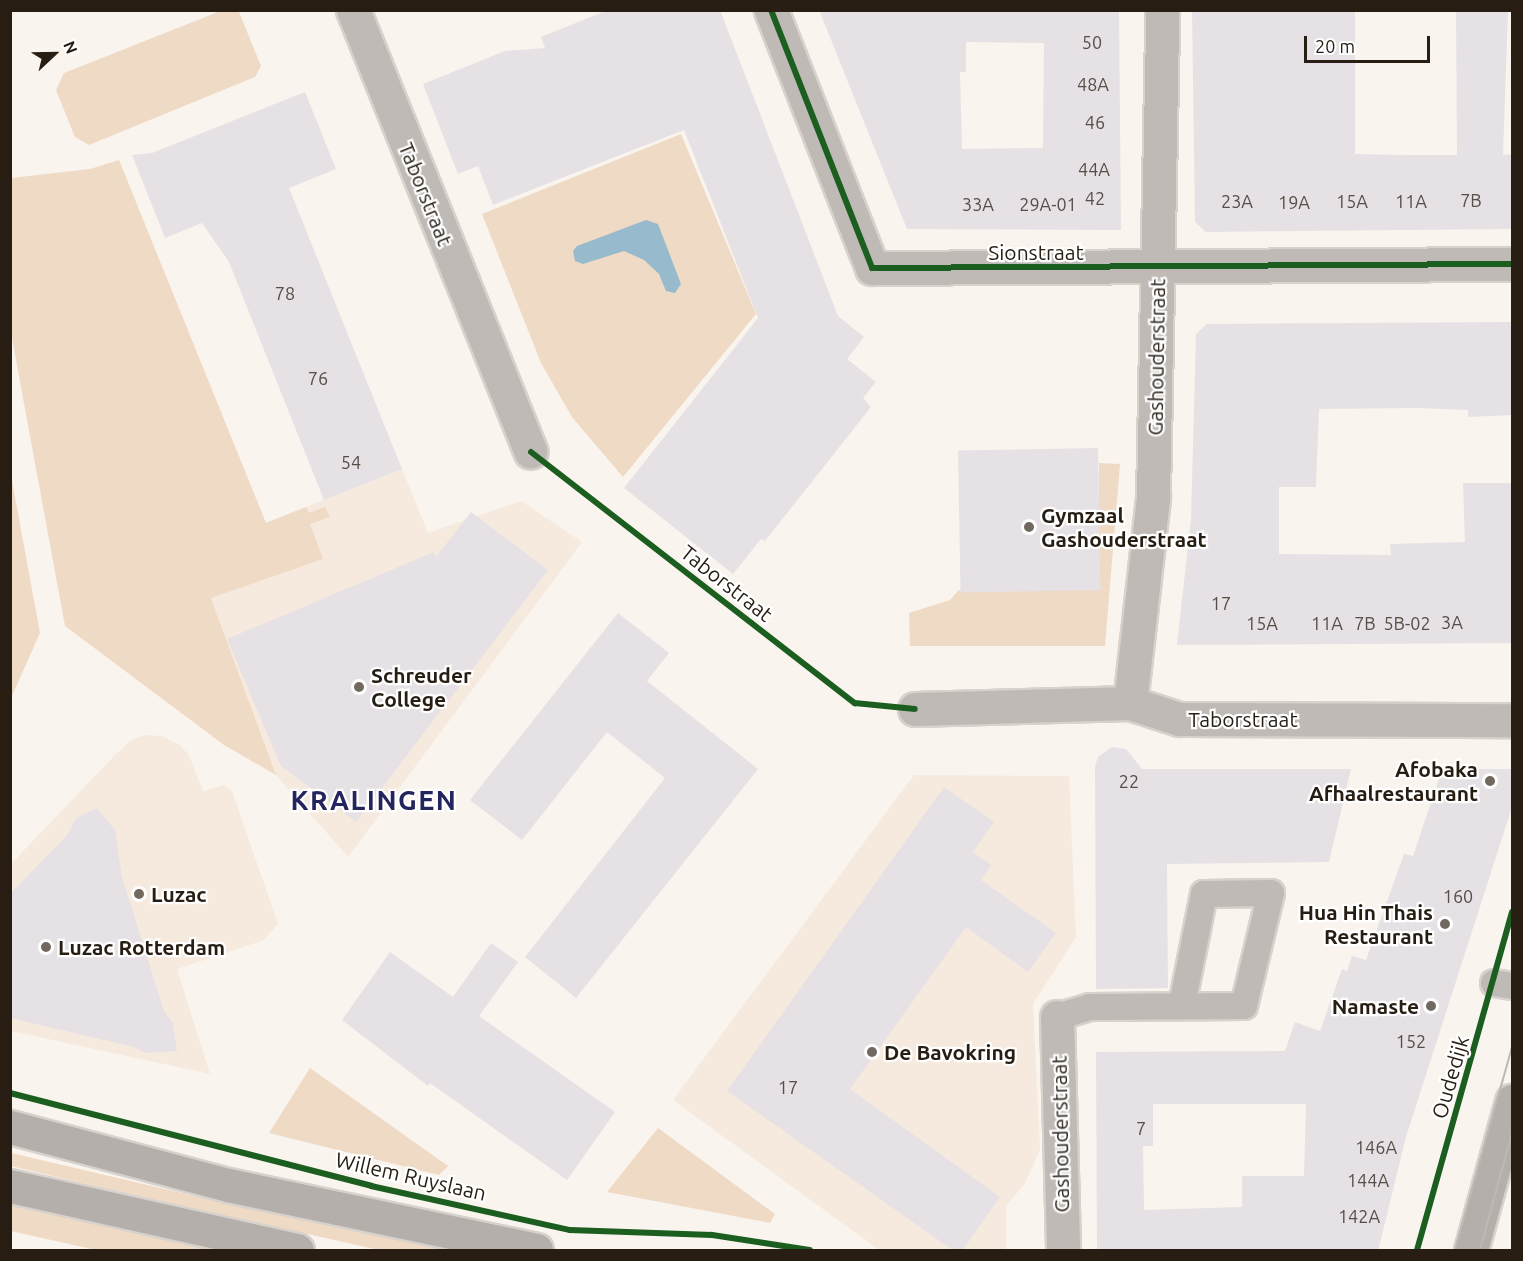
<!DOCTYPE html>
<html>
<head>
<meta charset="utf-8">
<style>
  body { margin:0 }
  #map { position:relative; width:1523px; height:1261px; overflow:hidden; background:#faf4ee; font-family:Ubuntu,sans-serif }
  div>[style] { position:absolute }
  [style*='--x'] { left:calc(var(--x)*1px); top:calc(var(--y)*1px); width:calc(var(--w)*1px); rotate:calc(var(--a)*1deg) }
  .education>* { inset:0; background:#f5eadd }
  .green>* { inset:0; background:#efdac6 }
  .water>* { inset:0; background:#97bbcc }
  .building>* { inset:0; background:#e6e1e5; transform-origin:0 0 }
  .roads { filter:drop-shadow(2px 0 #d7d2cc) drop-shadow(-2px 0 #d7d2cc) drop-shadow(0 2px #d7d2cc) drop-shadow(0 -2px #d7d2cc) }
  .lane>* { height:26px; margin:-13px; padding:0 13px; transform-origin:13px; border-radius:13px; background:#c0bab7 }
  .street>* { height:33px; margin:-16.5px; padding:0 16.5px; transform-origin:16.5px; border-radius:16.5px; background:#c0bab7 }
  .secondary>* { height:33px; margin:-16.5px; padding:0 16.5px; transform-origin:16.5px; border-radius:16.5px; background:#b5afac }
  .tram>* { height:1.5px; margin:-0.75px; padding:0 0.75px; transform-origin:0.75px; border-radius:0.75px; background:#beb8b3 }
  .cycleway>* { height:6px; margin:-3px; padding:0 3px; transform-origin:3px; border-radius:3px; background:#1b5e20 }
  .dots>* { width:16px; height:16px; translate:-50% -50%; box-sizing:border-box; border:3px solid #fff; border-radius:50% }
  span { translate:-50% -50%; white-space:nowrap; text-align:center; line-height:1.15; -webkit-text-stroke:4.5px #fff; paint-order:stroke }
  .number-label { font-size:18px; color:#574e48 }
  .number-label span { -webkit-text-stroke-width:0 }
  .street-label { font-size:21px; color:#271d13 }
  .poi-label { font-size:21px; color:#271d13; font-weight:700 }
  .left { translate:0 -50%; text-align:left }
  .right { translate:-100% -50%; text-align:right }
  .district-label { font-size:27px; color:#24255e; font-weight:700; letter-spacing:1.5px }
  .frame { position:absolute; inset:0; border:12px solid #271d13; pointer-events:none }
  .north { position:absolute; left:24px; top:24px; width:60px; height:60px; -webkit-text-stroke:4px #fff; paint-order:stroke; rotate:68deg; font-size:16px; font-weight:700; line-height:24px; text-align:center; color:#271d13 }
  .north::after { content:''; display:block; margin:auto; width:21px; height:27px; background:#271d13; clip-path:polygon(50% 0,100% 100%,50% 72%,0 100%) }
  .scale { position:absolute; left:1304px; top:36px; width:126px; height:27px; box-sizing:border-box; border:3px solid #271d13; border-top:0; padding-left:8px; font-size:18px; line-height:21px; white-space:nowrap; color:#271d13; -webkit-text-stroke:4px #fff; paint-order:stroke }
</style>
</head>
<body>
<div id="map">
  <div class="education">
    <div style="clip-path:polygon(402px 469px,428px 533px,521px 501px,582px 542px,348px 857px,276px 775px,194px 551px)"></div>
    <div style="clip-path:polygon(144px 735px,162px 736px,180px 745px,189px 755px,203px 791px,224px 785px,232px 791px,278px 924px,264px 940px,177px 969px,210px 1074px,11px 1031px,10px 865px,113px 757px,131px 740px)"></div>
    <div style="clip-path:polygon(914px 775px,1069px 776px,1076px 937px,1033px 1004px,1040px 1150px,1024px 1185px,1006px 1206px,1006px 1250px,879px 1250px,673px 1100px)"></div>
  </div>
  <div class="green">
    <div style="clip-path:polygon(223px 10px,239px 12px,261px 66px,255px 77px,89px 145px,75px 137px,56px 90px,64px 73px)"></div>
    <div style="clip-path:polygon(681px 134px,756px 314px,623px 477px,572px 417px,541px 363px,482px 214px)"></div>
    <div style="clip-path:polygon(119px 160px,266px 523px,306px 507px,309px 513px,325px 507px,330px 517px,310px 524px,323px 559px,211px 598px,276px 775px,224px 745px,65px 626px,11px 333px,11px 178px,90px 169px)"></div>
    <div style="clip-path:polygon(1099px 463px,1120px 464px,1105px 646px,910px 646px,909px 613px,950px 600px,959px 590px,1099px 590px)"></div>
    <div style="clip-path:polygon(11px 475px,40px 633px,11px 698px,10px 698px)"></div>
    <div style="clip-path:polygon(310px 1068px,448px 1166px,439px 1175px,269px 1133px)"></div>
    <div style="clip-path:polygon(658px 1128px,775px 1214px,770px 1223px,607px 1192px)"></div>
    <div style="clip-path:polygon(11px 1153px,216px 1201px,313px 1216px,438px 1244px,436px 1250px,379px 1250px,90px 1185px,11px 1166px)"></div>
    <div style="clip-path:polygon(11px 1196px,243px 1250px,96px 1250px,11px 1231px)"></div>
  </div>
  <div class="water">
    <div style="clip-path:polygon(646px 220px,658px 224px,681px 284px,675px 293px,666px 291px,659px 274px,644px 260px,624px 251px,583px 264px,575px 261px,573px 251px,577px 246px)"></div>
  </div>
  <div class="building">
    <div style="clip-path:polygon(608px 10px,720px 10px,838px 316px,864px 337px,847px 359px,876px 382px,863px 398px,871px 407px,765px 541px,761px 539px,733px 574px,624px 488px,758px 318px,684px 130px,493px 205px,478px 166px,458px 174px,423px 84px,505px 51px,545px 48px,541px 37px)"></div>
    <div style="clip-path:polygon(evenodd,819px 10px,1119px 10px,1121px 230px,907px 229px,819px 10px,966px 42px,1044px 43px,1043px 148px,962px 149px,960px 72px,966px 72px,966px 42px)"></div>
    <div style="clip-path:polygon(1192px 10px,1355px 10px,1355px 154px,1402px 155px,1457px 155px,1456px 10px,1508px 10px,1503px 155px,1512px 154px,1512px 229px,1206px 232px,1195px 222px)"></div>
    <div style="clip-path:polygon(305px 92px,336px 169px,289px 188px,402px 469px,324px 500px,229px 262px,202px 223px,165px 238px,132px 155px,152px 153px)"></div>
    <div style="clip-path:polygon(1512px 322px,1512px 415px,1468px 417px,1468px 410px,1417px 408px,1319px 409px,1316px 487px,1279px 487px,1279px 554px,1391px 555px,1390px 544px,1465px 542px,1463px 483px,1512px 483px,1512px 643px,1177px 645px,1191px 519px,1196px 334px,1207px 324px)"></div>
    <div style="left:1098px;top:448px;width:142px;height:140px;rotate:89deg"></div>
    <div style="clip-path:polygon(471px 512px,548px 570px,356px 822px,281px 766px,227px 639px,434px 552px,436px 557px)"></div>
    <div style="clip-path:polygon(618px 613px,669px 653px,647px 681px,758px 769px,576px 998px,525px 957px,665px 778px,607px 732px,522px 840px,470px 800px)"></div>
    <div style="clip-path:polygon(1112px 747px,1126px 749px,1142px 769px,1351px 769px,1329px 862px,1167px 864px,1168px 988px,1096px 989px,1095px 767px,1098px 757px)"></div>
    <div style="clip-path:polygon(evenodd,1442px 769px,1512px 769px,1512px 807px,1406px 1137px,1378px 1251px,1097px 1251px,1096px 1052px,1285px 1051px,1295px 1022px,1320px 1031px,1342px 969px,1347px 971px,1352px 956px,1366px 960px,1404px 854px,1413px 856px,1442px 769px,1153px 1104px,1306px 1104px,1304px 1176px,1242px 1176px,1242px 1207px,1144px 1210px,1143px 1146px,1153px 1146px,1153px 1104px)"></div>
    <div style="clip-path:polygon(944px 787px,994px 822px,973px 852px,991px 865px,981px 880px,1056px 933px,1028px 972px,966px 927px,850px 1089px,1000px 1197px,962px 1251px,954px 1251px,727px 1091px)"></div>
    <div style="clip-path:polygon(97px 808px,115px 830px,122px 877px,164px 1011px,173px 1023px,177px 1051px,145px 1053px,134px 1047px,10px 1018px,10px 894px,68px 834px,76px 818px)"></div>
    <div style="clip-path:polygon(491px 943px,518px 962px,479px 1016px,615px 1112px,567px 1180px,430px 1083px,428px 1086px,342px 1020px,390px 952px,453px 997px)"></div>
  </div>
  <div class="roads">
    <div class="lane">
      <div style="--x:1494;--y:983;--w:18;--a:9"></div>
      <div style="--x:1057;--y:1017;--w:34;--a:-17"></div>
      <div style="--x:1090;--y:1007;--w:154;--a:-0.4"></div>
      <div style="--x:1244;--y:1006;--w:116;--a:-76.6"></div>
      <div style="--x:1271;--y:893;--w:67;--a:179.1"></div>
      <div style="--x:1204;--y:894;--w:113;--a:101.2"></div>
    </div>
    <div class="street">
      <div style="--x:353;--y:10;--w:476;--a:68.1"></div>
      <div style="--x:771;--y:10;--w:277;--a:68.6"></div>
      <div style="--x:872;--y:268;--w:640;--a:-0.36"></div>
      <div style="--x:1130;--y:703;--w:207;--a:-83.6"></div>
      <div style="--x:1153;--y:497;--w:487;--a:-88.9"></div>
      <div style="--x:915;--y:709;--w:215;--a:-1.6"></div>
      <div style="--x:1130;--y:703;--w:52;--a:18.1"></div>
      <div style="--x:1179;--y:719;--w:333;--a:0.2"></div>
      <div style="--x:1057;--y:1017;--w:233;--a:88.5"></div>
    </div>
    <div class="secondary">
      <div style="--x:10;--y:1127;--w:226;--a:14.9"></div>
      <div style="--x:228;--y:1185;--w:315;--a:11.9"></div>
      <div style="--x:10;--y:1186;--w:294;--a:12.6"></div>
      <div style="--x:1471;--y:1250;--w:155;--a:-74.6"></div>
    </div>
  </div>
  <div class="tram">
    <div style="--x:1455;--y:1250;--w:211;--a:-74.3"></div>
    <div style="--x:1480;--y:1250;--w:121;--a:-74.7"></div>
  </div>
  <div class="cycleway">
    <div style="--x:771;--y:10;--w:277;--a:68.6"></div>
    <div style="--x:872;--y:268;--w:640;--a:-0.36"></div>
    <div style="--x:531;--y:452;--w:410;--a:37.8"></div>
    <div style="--x:855;--y:703;--w:60;--a:5.7"></div>
    <div style="--x:10;--y:1093;--w:373;--a:14.4"></div>
    <div style="--x:371;--y:1186;--w:204;--a:12.5"></div>
    <div style="--x:570;--y:1230;--w:142;--a:2"></div>
    <div style="--x:712;--y:1235;--w:99;--a:8.7"></div>
    <div style="--x:1417;--y:1250;--w:351;--a:-74.3"></div>
  </div>
  <div class="dots">
    <div style="left:1029px;top:527px;background:#716860"></div>
    <div style="left:359px;top:687px;background:#716860"></div>
    <div style="left:1490px;top:781px;background:#716860"></div>
    <div style="left:139px;top:894px;background:#716860"></div>
    <div style="left:1445px;top:924px;background:#716860"></div>
    <div style="left:46px;top:947px;background:#716860"></div>
    <div style="left:1431px;top:1006px;background:#716860"></div>
    <div style="left:872px;top:1052px;background:#716860"></div>
  </div>
  <div class="number-label">
    <span style="left:1092px;top:42px">50</span>
    <span style="left:1093px;top:84px">48A</span>
    <span style="left:1095px;top:122px">46</span>
    <span style="left:1094px;top:169px">44A</span>
    <span style="left:1095px;top:198px">42</span>
    <span style="left:1471px;top:200px">7B</span>
    <span style="left:1237px;top:201px">23A</span>
    <span style="left:1352px;top:201px">15A</span>
    <span style="left:1411px;top:201px">11A</span>
    <span style="left:1294px;top:202px">19A</span>
    <span style="left:978px;top:204px">33A</span>
    <span style="left:1048px;top:204px">29A-01</span>
    <span style="left:285px;top:293px">78</span>
    <span style="left:318px;top:378px">76</span>
    <span style="left:351px;top:462px">54</span>
    <span style="left:1221px;top:603px">17</span>
    <span style="left:1452px;top:622px">3A</span>
    <span style="left:1262px;top:623px">15A</span>
    <span style="left:1327px;top:623px">11A</span>
    <span style="left:1365px;top:623px">7B</span>
    <span style="left:1407px;top:623px">5B-02</span>
    <span style="left:1129px;top:781px">22</span>
    <span style="left:1458px;top:896px">160</span>
    <span style="left:1411px;top:1041px">152</span>
    <span style="left:788px;top:1087px">17</span>
    <span style="left:1141px;top:1128px">7</span>
    <span style="left:1376px;top:1147px">146A</span>
    <span style="left:1368px;top:1180px">144A</span>
    <span style="left:1359px;top:1216px">142A</span>
  </div>
  <div class="street-label">
    <span style="left:426px;top:194px;rotate:68deg">Taborstraat</span>
    <span style="left:1036px;top:252px">Sionstraat</span>
    <span style="left:1156px;top:357px;rotate:-89deg">Gashouderstraat</span>
    <span style="left:727px;top:583px;rotate:38deg">Taborstraat</span>
    <span style="left:1243px;top:719px">Taborstraat</span>
    <span style="left:1450px;top:1077px;rotate:-74deg">Oudedijk</span>
    <span style="left:1060px;top:1134px;rotate:-91deg">Gashouderstraat</span>
    <span style="left:411px;top:1176px;rotate:13deg">Willem Ruyslaan</span>
  </div>
  <div class="poi-label">
    <span class="left" style="left:1041px;top:527px">Gymzaal<br>Gashouderstraat</span>
    <span class="left" style="left:371px;top:687px">Schreuder<br>College</span>
    <span class="right" style="left:1478px;top:781px">Afobaka<br>Afhaalrestaurant</span>
    <span class="left" style="left:151px;top:894px">Luzac</span>
    <span class="right" style="left:1433px;top:924px">Hua Hin Thais<br>Restaurant</span>
    <span class="left" style="left:58px;top:947px">Luzac Rotterdam</span>
    <span class="right" style="left:1419px;top:1006px">Namaste</span>
    <span class="left" style="left:884px;top:1052px">De Bavokring</span>
  </div>
  <div class="district-label">
    <span style="left:374px;top:801px">KRALINGEN</span>
  </div>
  <div class="frame"></div>
  <div class="north">N</div>
  <div class="scale">20 m</div>
</div>
</body>
</html>
